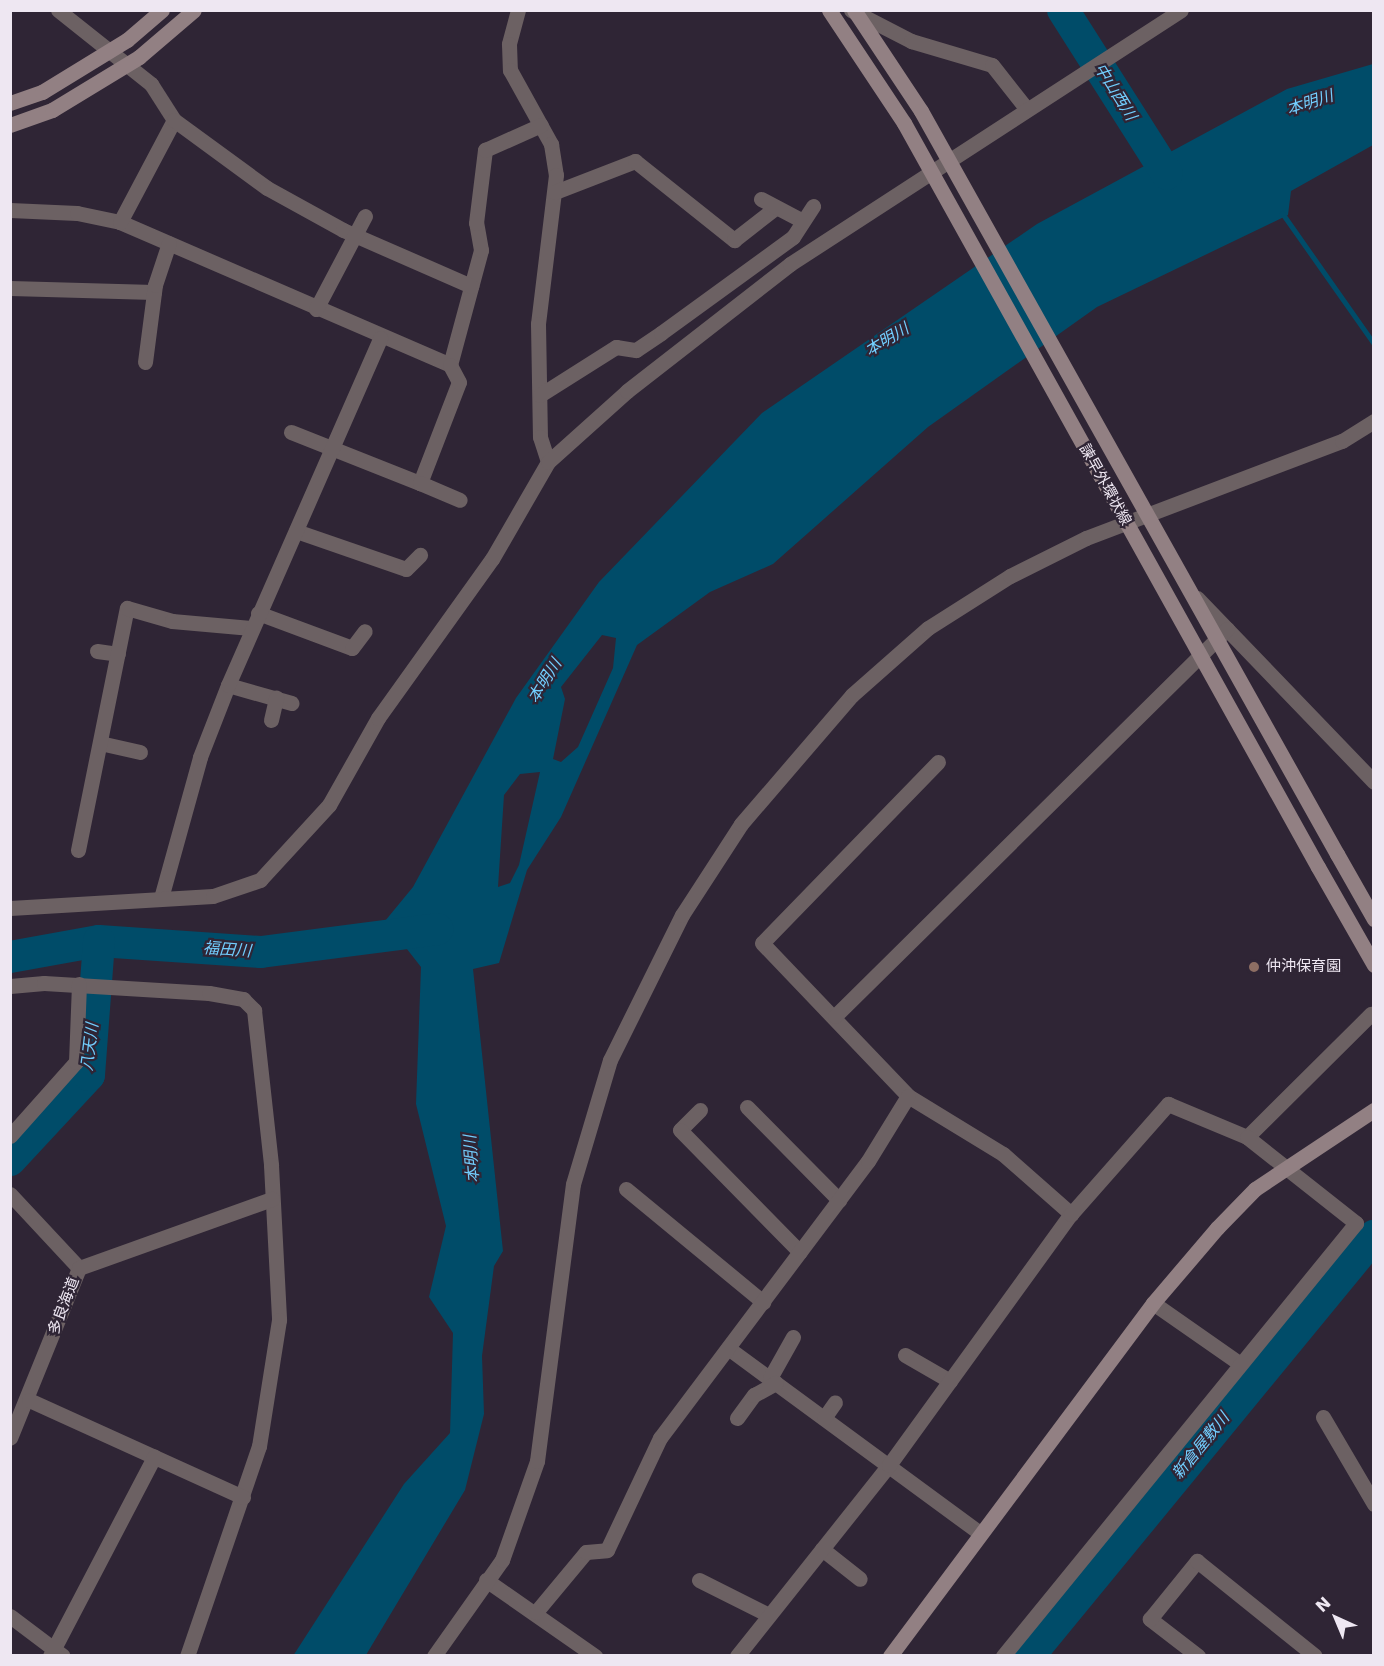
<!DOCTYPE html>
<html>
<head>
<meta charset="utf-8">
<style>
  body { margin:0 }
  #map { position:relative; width:1384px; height:1666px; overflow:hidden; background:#2f2535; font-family:"DejaVu Sans","Noto Sans JP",sans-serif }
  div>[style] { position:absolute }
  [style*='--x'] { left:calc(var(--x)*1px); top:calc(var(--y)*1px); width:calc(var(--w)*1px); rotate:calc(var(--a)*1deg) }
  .water>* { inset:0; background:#004c69 }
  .stream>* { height:5px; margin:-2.5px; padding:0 2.5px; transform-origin:2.5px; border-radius:2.5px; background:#004c69 }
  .river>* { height:32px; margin:-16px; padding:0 16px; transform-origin:16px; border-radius:16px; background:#004c69 }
  .street>* { height:15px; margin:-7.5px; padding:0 7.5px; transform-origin:7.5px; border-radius:7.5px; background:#6c6163 }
  .secondary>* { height:15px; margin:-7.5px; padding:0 7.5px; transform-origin:7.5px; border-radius:7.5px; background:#928083 }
  .secondary-bridge>* { height:15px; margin:-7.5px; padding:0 7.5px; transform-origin:7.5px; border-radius:7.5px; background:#928083 }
  .dots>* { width:16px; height:16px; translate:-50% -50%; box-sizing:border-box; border:3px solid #2f2535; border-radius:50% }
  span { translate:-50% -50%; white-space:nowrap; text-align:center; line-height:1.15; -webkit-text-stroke:4.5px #2f2535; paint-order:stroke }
  .street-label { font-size:15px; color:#eee7f2 }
  .poi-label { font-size:15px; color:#eee7f2 }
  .left { translate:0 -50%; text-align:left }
  .water-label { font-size:16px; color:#72cefe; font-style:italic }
  .frame { position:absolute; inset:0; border:12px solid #eee7f2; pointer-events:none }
  .north { position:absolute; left:1306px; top:1588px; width:60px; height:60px; -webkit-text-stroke:4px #2f2535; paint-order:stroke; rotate:316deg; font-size:16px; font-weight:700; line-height:24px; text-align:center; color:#eee7f2 }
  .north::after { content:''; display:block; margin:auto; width:21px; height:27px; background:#eee7f2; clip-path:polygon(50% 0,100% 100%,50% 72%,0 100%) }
</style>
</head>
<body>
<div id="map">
  <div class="water">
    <div style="clip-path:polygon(evenodd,1373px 64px,1373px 145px,1291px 191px,1288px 215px,1097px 307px,928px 427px,773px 564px,710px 592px,637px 645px,561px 817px,527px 870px,499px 963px,473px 969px,503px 1251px,494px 1266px,482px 1356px,484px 1414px,465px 1490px,366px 1655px,293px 1656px,404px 1484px,450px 1433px,453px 1333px,429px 1297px,446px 1226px,416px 1104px,421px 967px,385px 921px,413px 887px,516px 698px,599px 582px,762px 413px,1037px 224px,1287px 89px,1373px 64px,602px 635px,616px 638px,613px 668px,578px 747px,561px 762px,553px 759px,565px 699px,561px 687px,602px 635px,1373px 64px,540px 772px,519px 865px,510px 883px,498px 887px,504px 795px,520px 774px,540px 772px)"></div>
  </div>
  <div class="stream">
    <div style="--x:1282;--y:213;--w:160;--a:54.9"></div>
  </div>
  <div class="river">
    <div style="--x:1063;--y:10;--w:194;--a:57.6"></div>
    <div style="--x:10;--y:957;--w:90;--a:-10.2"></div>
    <div style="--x:99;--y:941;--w:162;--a:3.9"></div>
    <div style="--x:261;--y:952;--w:178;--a:-7.4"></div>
    <div style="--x:10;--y:1160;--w:116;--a:-47.1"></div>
    <div style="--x:89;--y:1075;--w:134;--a:-85.7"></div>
    <div style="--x:1029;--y:1656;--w:544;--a:-50.6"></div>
  </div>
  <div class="street">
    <div style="--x:58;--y:10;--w:119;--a:38.5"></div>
    <div style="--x:151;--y:84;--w:43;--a:57.4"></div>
    <div style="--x:518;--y:10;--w:35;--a:105"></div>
    <div style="--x:509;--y:44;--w:26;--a:88"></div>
    <div style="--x:510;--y:70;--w:85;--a:61"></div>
    <div style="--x:551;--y:144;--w:31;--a:81"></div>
    <div style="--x:556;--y:175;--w:150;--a:96.9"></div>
    <div style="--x:538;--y:324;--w:113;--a:89"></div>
    <div style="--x:540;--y:437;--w:26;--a:72"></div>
    <div style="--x:851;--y:10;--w:68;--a:27.3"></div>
    <div style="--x:911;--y:41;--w:84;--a:16.5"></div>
    <div style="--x:992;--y:65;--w:55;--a:51.7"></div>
    <div style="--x:555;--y:192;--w:86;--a:-21.2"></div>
    <div style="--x:635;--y:161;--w:127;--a:38.6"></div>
    <div style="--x:734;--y:240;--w:52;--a:-38"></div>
    <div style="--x:761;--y:199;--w:47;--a:27.6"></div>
    <div style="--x:10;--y:210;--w:67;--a:2.6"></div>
    <div style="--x:77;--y:213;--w:44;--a:11.8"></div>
    <div style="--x:120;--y:222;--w:360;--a:23.4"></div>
    <div style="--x:450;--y:365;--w:119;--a:-74.9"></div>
    <div style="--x:481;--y:250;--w:27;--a:-100"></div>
    <div style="--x:476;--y:223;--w:74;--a:-83"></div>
    <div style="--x:485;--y:150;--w:61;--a:-24.1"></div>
    <div style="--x:120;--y:222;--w:115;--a:-62.1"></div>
    <div style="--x:174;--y:120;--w:115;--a:36.2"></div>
    <div style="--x:267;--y:188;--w:87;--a:28.9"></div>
    <div style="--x:343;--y:230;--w:140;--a:23.6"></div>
    <div style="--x:10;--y:288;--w:144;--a:1.6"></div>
    <div style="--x:316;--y:309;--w:105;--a:-62.2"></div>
    <div style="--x:145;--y:362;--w:78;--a:-82.6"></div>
    <div style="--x:155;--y:285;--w:44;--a:-71.6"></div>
    <div style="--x:540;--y:395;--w:90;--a:-32.3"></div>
    <div style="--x:616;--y:347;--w:20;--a:9"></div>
    <div style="--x:636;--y:350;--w:30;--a:-34"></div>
    <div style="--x:661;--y:333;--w:163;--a:-36"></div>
    <div style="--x:793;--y:237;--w:37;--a:-57"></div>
    <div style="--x:291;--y:432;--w:139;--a:21.6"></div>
    <div style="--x:420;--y:483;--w:108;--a:-68.9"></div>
    <div style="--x:459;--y:382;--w:19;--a:-118"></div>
    <div style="--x:420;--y:483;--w:43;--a:23"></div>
    <div style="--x:296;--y:531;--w:116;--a:19.1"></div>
    <div style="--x:406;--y:569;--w:20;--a:-45"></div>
    <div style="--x:1197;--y:598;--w:255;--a:46.1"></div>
    <div style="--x:258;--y:613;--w:100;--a:20.4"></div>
    <div style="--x:352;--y:648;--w:21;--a:-53"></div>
    <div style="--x:97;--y:651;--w:21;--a:8"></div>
    <div style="--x:228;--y:685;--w:66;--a:15.9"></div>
    <div style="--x:271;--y:720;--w:23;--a:-77"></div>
    <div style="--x:100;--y:743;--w:41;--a:12.7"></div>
    <div style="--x:938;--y:762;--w:252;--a:134.2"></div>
    <div style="--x:762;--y:943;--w:211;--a:46.3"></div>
    <div style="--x:908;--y:1096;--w:111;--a:31.4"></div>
    <div style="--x:1003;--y:1154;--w:91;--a:41.4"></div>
    <div style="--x:78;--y:850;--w:247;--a:-78.6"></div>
    <div style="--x:127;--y:608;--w:47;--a:16.1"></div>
    <div style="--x:172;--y:621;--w:79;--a:5.1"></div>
    <div style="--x:161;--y:898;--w:146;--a:-74.5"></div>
    <div style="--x:200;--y:757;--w:77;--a:-68.7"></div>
    <div style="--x:228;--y:685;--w:379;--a:-66.3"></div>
    <div style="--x:10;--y:908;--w:203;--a:-3.4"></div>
    <div style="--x:213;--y:896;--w:50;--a:-18.8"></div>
    <div style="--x:260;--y:880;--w:102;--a:-47.4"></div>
    <div style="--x:329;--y:805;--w:100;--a:-60.6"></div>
    <div style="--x:378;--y:718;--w:196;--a:-54.4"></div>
    <div style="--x:492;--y:559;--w:112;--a:-60"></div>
    <div style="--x:548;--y:462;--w:106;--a:-41.9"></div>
    <div style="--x:627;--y:391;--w:207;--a:-37.9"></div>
    <div style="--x:790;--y:264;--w:466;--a:-33"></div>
    <div style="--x:10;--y:986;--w:34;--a:-5"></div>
    <div style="--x:44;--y:983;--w:165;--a:3.5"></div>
    <div style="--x:209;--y:993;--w:35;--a:10"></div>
    <div style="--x:243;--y:999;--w:16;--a:45"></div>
    <div style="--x:254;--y:1010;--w:156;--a:83.7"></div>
    <div style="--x:271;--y:1165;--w:155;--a:87"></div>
    <div style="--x:279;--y:1320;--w:128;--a:99"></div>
    <div style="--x:259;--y:1446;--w:222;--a:108.9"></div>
    <div style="--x:835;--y:1016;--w:551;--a:-44.63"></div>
    <div style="--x:747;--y:1107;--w:131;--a:45.3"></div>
    <div style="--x:700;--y:1110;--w:28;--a:135"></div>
    <div style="--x:680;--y:1130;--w:171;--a:45.5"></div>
    <div style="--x:10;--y:1136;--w:99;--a:-48.3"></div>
    <div style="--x:76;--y:1062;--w:78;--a:-87.8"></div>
    <div style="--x:1247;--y:1137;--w:175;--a:-44.8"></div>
    <div style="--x:626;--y:1189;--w:178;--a:39.5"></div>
    <div style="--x:10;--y:1194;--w:101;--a:47"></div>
    <div style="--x:79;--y:1268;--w:183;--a:112.1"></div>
    <div style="--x:79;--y:1268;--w:205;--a:-19.7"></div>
    <div style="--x:1153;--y:1303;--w:105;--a:34.9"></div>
    <div style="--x:728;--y:1348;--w:313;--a:36.3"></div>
    <div style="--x:905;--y:1355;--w:52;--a:30"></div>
    <div style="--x:770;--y:1378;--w:47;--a:-60.7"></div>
    <div style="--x:29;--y:1400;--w:235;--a:24.4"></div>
    <div style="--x:1323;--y:1417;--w:101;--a:59.6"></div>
    <div style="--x:737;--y:1418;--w:29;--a:-54"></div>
    <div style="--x:754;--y:1395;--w:25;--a:-29"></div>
    <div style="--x:824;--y:1418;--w:19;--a:-55"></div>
    <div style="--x:822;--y:1549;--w:48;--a:38.3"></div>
    <div style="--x:486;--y:1580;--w:133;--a:34.9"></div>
    <div style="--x:699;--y:1580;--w:78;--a:26.6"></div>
    <div style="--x:536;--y:1612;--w:78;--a:-50.2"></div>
    <div style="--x:586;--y:1552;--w:21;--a:-5"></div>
    <div style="--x:607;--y:1550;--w:124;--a:-64.7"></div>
    <div style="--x:660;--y:1438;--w:346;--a:-53.1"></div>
    <div style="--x:868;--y:1161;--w:76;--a:-58.4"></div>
    <div style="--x:10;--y:1616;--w:66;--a:37"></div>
    <div style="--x:50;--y:1656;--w:225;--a:-62.4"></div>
    <div style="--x:434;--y:1656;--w:118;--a:-54.7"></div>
    <div style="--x:502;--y:1560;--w:105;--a:-70.5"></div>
    <div style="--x:537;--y:1461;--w:279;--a:-82.6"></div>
    <div style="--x:573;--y:1184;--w:129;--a:-73.4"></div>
    <div style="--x:610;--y:1060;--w:162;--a:-63.6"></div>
    <div style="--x:682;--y:915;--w:108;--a:-57"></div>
    <div style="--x:741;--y:824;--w:170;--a:-49.3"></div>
    <div style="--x:852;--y:695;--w:101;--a:-41.4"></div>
    <div style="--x:928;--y:628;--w:97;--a:-32.4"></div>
    <div style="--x:1010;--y:576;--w:85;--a:-26.6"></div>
    <div style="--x:1086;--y:538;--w:274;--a:-20.8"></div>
    <div style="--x:1342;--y:441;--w:38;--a:-32"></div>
    <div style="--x:737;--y:1656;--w:244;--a:-51.5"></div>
    <div style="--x:889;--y:1465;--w:310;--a:-54.1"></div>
    <div style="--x:1071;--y:1214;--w:147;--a:-48.6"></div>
    <div style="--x:1168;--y:1104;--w:86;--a:22.7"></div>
    <div style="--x:1247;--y:1137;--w:139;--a:38.3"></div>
    <div style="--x:1356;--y:1223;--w:559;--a:129.19"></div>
    <div style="--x:1198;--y:1656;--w:61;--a:-142.4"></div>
    <div style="--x:1150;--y:1619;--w:75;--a:-51"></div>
    <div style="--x:1197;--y:1561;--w:151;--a:38.8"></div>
  </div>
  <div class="secondary">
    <div style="--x:10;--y:103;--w:34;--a:-19"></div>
    <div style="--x:10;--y:125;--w:45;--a:-19.7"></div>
    <div style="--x:1337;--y:854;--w:75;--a:60.4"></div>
    <div style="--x:1318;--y:867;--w:113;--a:60.3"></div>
    <div style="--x:890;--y:1656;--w:440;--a:-53.3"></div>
    <div style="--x:1153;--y:1303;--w:99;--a:-49.5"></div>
    <div style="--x:1217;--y:1228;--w:54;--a:-45.7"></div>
    <div style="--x:1255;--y:1189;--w:143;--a:-33.6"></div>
  </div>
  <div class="secondary-bridge">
    <div style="--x:829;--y:10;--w:136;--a:56.4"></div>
    <div style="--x:904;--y:123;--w:851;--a:60.91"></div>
    <div style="--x:854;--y:10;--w:121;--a:56.4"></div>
    <div style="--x:921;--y:111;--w:852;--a:60.76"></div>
    <div style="--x:42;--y:92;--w:100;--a:-31.5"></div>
    <div style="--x:127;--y:40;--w:46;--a:-40.6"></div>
    <div style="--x:52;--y:110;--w:102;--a:-31.3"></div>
    <div style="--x:139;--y:57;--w:72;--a:-40.5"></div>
  </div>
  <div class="dots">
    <div style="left:1254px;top:967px;background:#8d6e63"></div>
  </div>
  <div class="street-label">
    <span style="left:1105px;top:485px;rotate:61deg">諫早外環状線</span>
    <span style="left:64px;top:1306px;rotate:-69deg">多良海道</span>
  </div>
  <div class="poi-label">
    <span class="left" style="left:1266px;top:967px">仲沖保育園</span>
  </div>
  <div class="water-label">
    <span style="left:1115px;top:92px;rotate:58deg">中山西川</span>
    <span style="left:1310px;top:103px;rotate:-18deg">本明川</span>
    <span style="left:887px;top:340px;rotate:-31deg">本明川</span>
    <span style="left:545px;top:681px;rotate:-58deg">本明川</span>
    <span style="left:227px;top:950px;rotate:4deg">福田川</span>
    <span style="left:90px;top:1047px;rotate:-83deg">八天川</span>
    <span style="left:472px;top:1159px;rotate:-94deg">本明川</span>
    <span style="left:1201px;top:1446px;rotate:-51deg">新倉屋敷川</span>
  </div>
  <div class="frame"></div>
  <div class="north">N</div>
</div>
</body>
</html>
